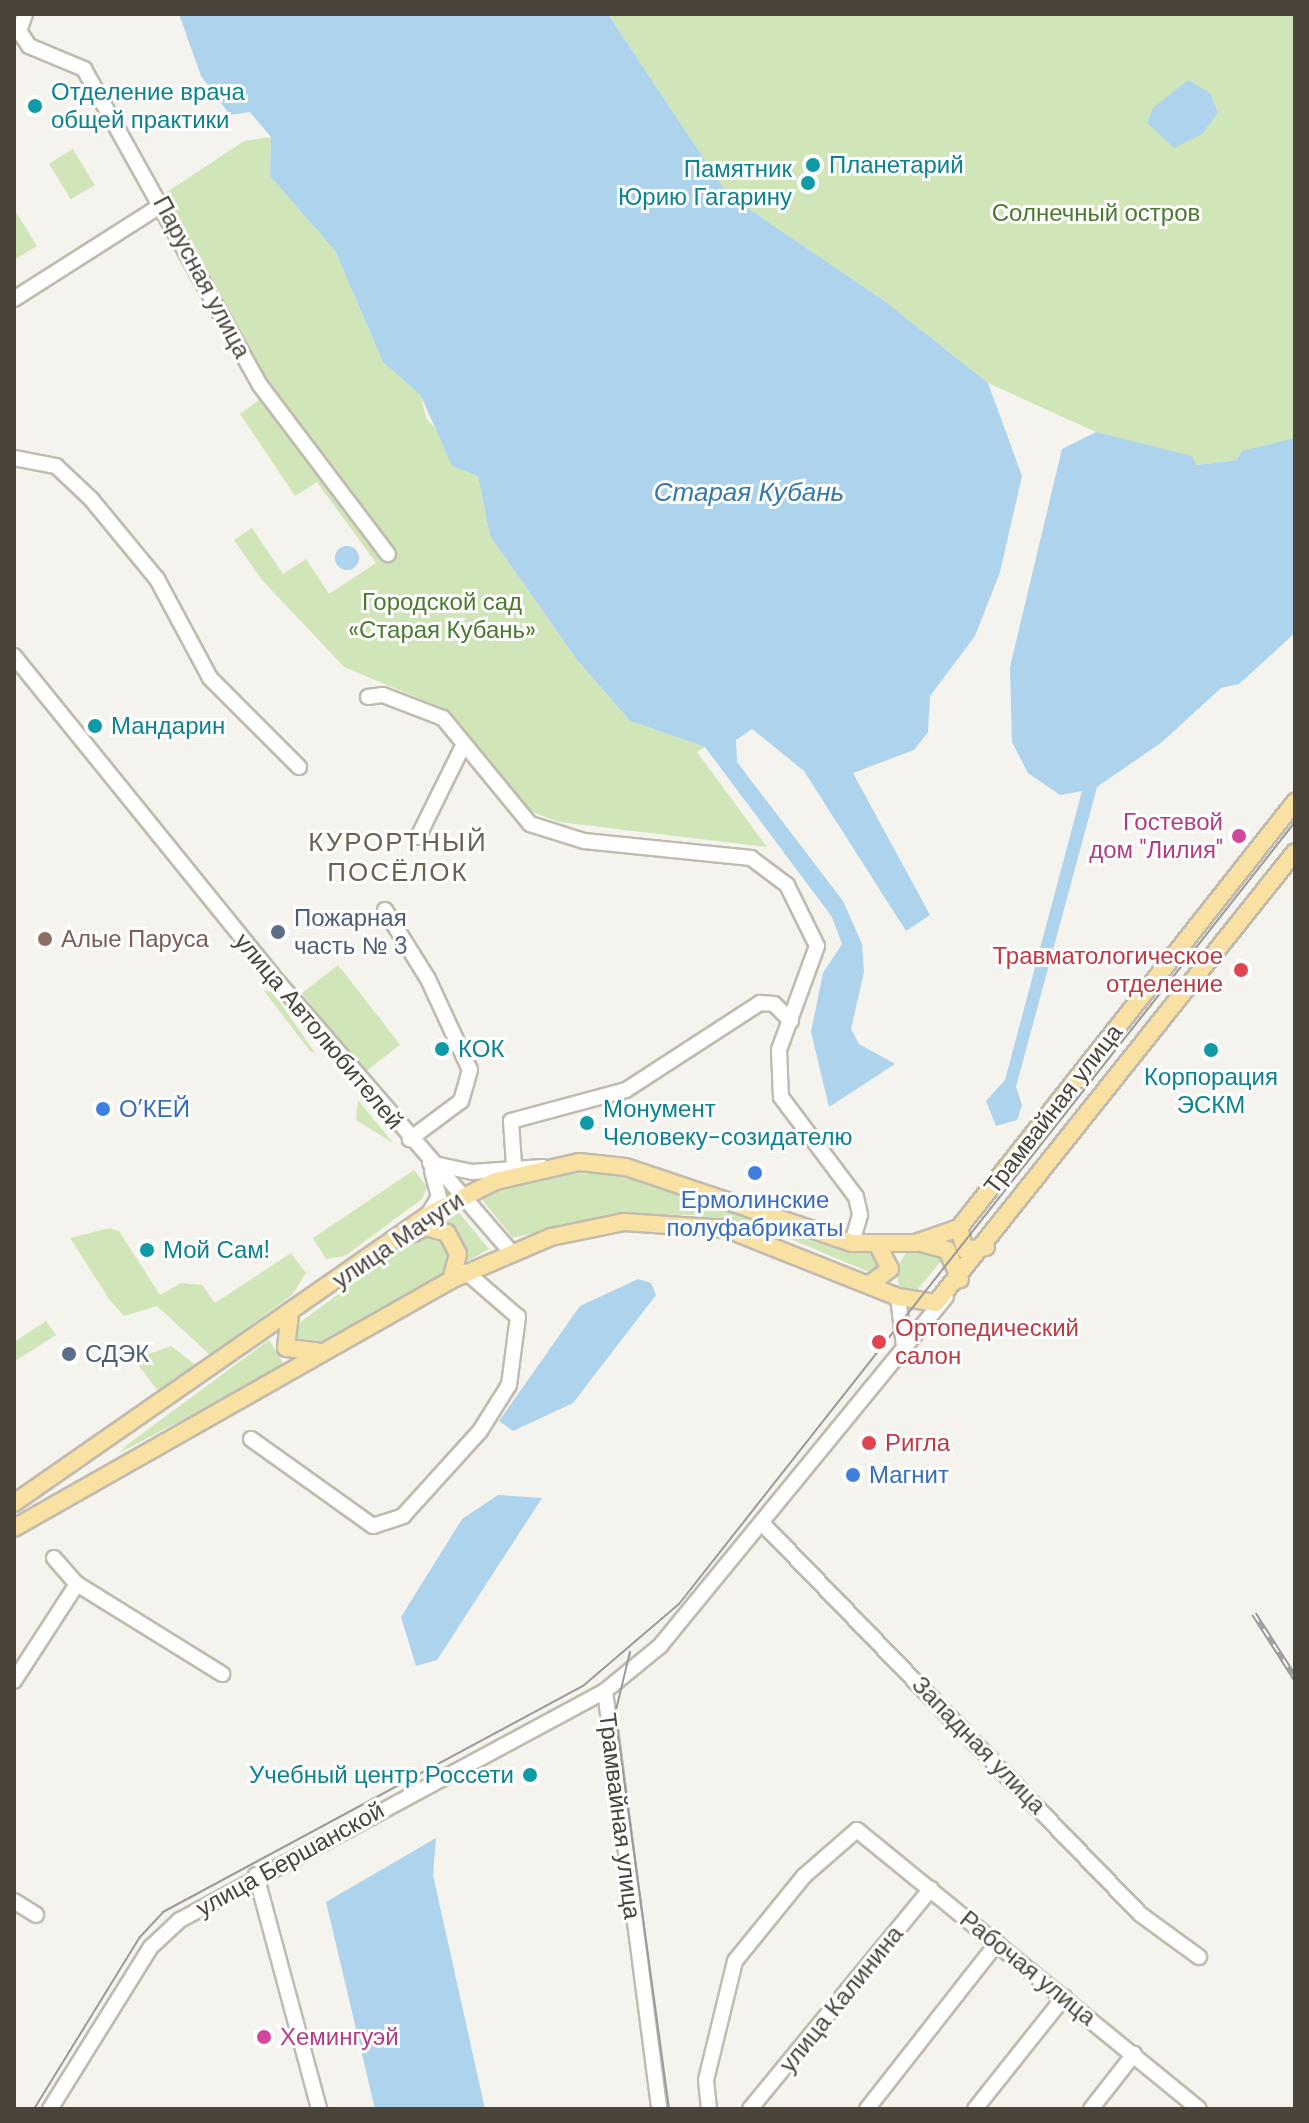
<!DOCTYPE html>
<html>
<head>
<meta charset="utf-8">
<style>
  body { margin:0 }
  #map { position:relative; width:1309px; height:2123px; overflow:hidden; background:#f5f3ed; font-family:"DM Sans",sans-serif }
  div>[style] { position:absolute }
  [style*='--x'] { left:calc(var(--x)*1px); top:calc(var(--y)*1px); width:calc(var(--w)*1px); rotate:calc(var(--a)*1deg) }
  .green>* { inset:0; background:#d1e6b8; transform-origin:0 0 }
  .water>* { inset:0; background:#aed3ed }
  .round { border-radius:50% }
  .roads { filter:drop-shadow(2px 0 #c1bbaf) drop-shadow(-2px 0 #c1bbaf) drop-shadow(0 2px #c1bbaf) drop-shadow(0 -2px #c1bbaf) }
  .minor>* { height:14px; margin:-7px; padding:0 7px; transform-origin:7px; border-radius:7px; background:#fff }
  .major>* { height:16px; margin:-8px; padding:0 8px; transform-origin:8px; border-radius:8px; background:#f8e1a2 }
  .tram>* { height:2px; margin:-1px; padding:0 1px; transform-origin:1px; border-radius:1px; background:#9a9a9a }
  .rail>* { height:6px; margin-top:-3px; transform-origin:0; background:repeating-linear-gradient(90deg,#fff 0 9px,#9a9a9a 0 18px); box-sizing:border-box; border-block:2px solid #9a9a9a }
  .dots>* { width:22px; height:22px; translate:-50% -50%; box-sizing:border-box; border:4px solid #fff; border-radius:50% }
  span { translate:-50% -50%; white-space:nowrap; text-align:center; line-height:1.15; -webkit-text-stroke:6px #fff; paint-order:stroke }
  .culture-label { font-size:24px; color:#0d838f }
  .left { translate:0 -50%; text-align:left }
  .right { translate:-100% -50%; text-align:right }
  .park-label { font-size:24px; color:#4b7930 }
  .street-label { font-size:24px; color:#4a443a }
  .hotel-label { font-size:24px; color:#b23c85 }
  .service-label { font-size:24px; color:#4e5e75 }
  .education-label { font-size:24px; color:#785e54 }
  .health-label { font-size:24px; color:#be3a42 }
  .shop-label { font-size:24px; color:#366cbe }
  .water-label { font-size:26px; color:#3678a9; font-style:italic }
  .neighbourhood-label { font-size:26px; color:#6c6252; letter-spacing:2px }
  .frame { position:absolute; inset:0; border:16px solid #4a443a; pointer-events:none }
</style>
</head>
<body>
<div id="map">
  <div class="green">
    <div style="clip-path:polygon(608px 14px,1295px 14px,1295px 438px,1237px 460px,1195px 465px,1096px 432px,988px 383px,882px 299px,728px 195px)"></div>
    <div style="clip-path:polygon(271px 137px,270px 176px,335px 251px,383px 362px,421px 396px,426px 418px,478px 476px,490px 536px,577px 660px,630px 721px,705px 747px,697px 752px,767px 847px,559px 822px,527px 810px,440px 707px,344px 667px,262px 580px,234px 540px,252px 528px,283px 574px,306px 559px,329px 594px,376px 563px,317px 482px,295px 496px,240px 414px,268px 393px,164px 194px,244px 141px)"></div>
    <div style="left:73px;top:149px;width:42px;height:28px;rotate:59deg"></div>
    <div style="clip-path:polygon(14px 209px,37px 246px,14px 260px)"></div>
    <div style="left:338px;top:965px;width:101px;height:46px;rotate:52deg"></div>
    <div style="clip-path:polygon(264px 991px,273px 992px,315px 1053px,310px 1051px)"></div>
    <div style="clip-path:polygon(358px 1100px,393px 1143px,356px 1120px)"></div>
    <div style="clip-path:polygon(414px 1170px,427px 1187px,422px 1199px,345px 1256px,326px 1259px,313px 1238px)"></div>
    <div style="clip-path:polygon(556px 1173px,626px 1174px,679px 1190px,814px 1242px,883px 1256px,878px 1276px,793px 1240px,695px 1215px,610px 1214px,513px 1238px,479px 1196px)"></div>
    <div style="clip-path:polygon(456px 1209px,489px 1249px,462px 1264px,431px 1224px)"></div>
    <div style="clip-path:polygon(109px 1228px,119px 1231px,160px 1295px,181px 1283px,202px 1285px,215px 1303px,291px 1253px,306px 1273px,292px 1295px,210px 1355px,157px 1306px,124px 1316px,109px 1299px,70px 1238px)"></div>
    <div style="clip-path:polygon(418px 1235px,447px 1245px,448px 1271px,313px 1347px,295px 1347px,291px 1329px)"></div>
    <div style="clip-path:polygon(921px 1248px,945px 1256px,914px 1294px,899px 1285px,896px 1269px,906px 1253px)"></div>
    <div style="clip-path:polygon(46px 1321px,56px 1335px,14px 1362px,14px 1342px)"></div>
    <div style="clip-path:polygon(269px 1340px,285px 1366px,119px 1453px,128px 1444px)"></div>
    <div style="clip-path:polygon(171px 1346px,201px 1369px,160px 1394px,134px 1359px)"></div>
  </div>
  <div class="water">
    <div style="clip-path:polygon(179px 14px,608px 14px,728px 195px,882px 299px,988px 383px,1022px 476px,1000px 572px,975px 636px,930px 696px,928px 732px,914px 750px,853px 773px,930px 915px,906px 931px,804px 771px,752px 729px,736px 740px,737px 762px,843px 901px,862px 944px,864px 972px,851px 1029px,859px 1044px,895px 1064px,829px 1107px,811px 1032px,823px 973px,842px 944px,832px 917px,705px 747px,630px 721px,577px 660px,490px 536px,478px 476px,452px 466px,421px 396px,383px 362px,335px 251px,270px 176px,271px 137px,250px 112px,230px 115px,201px 76px)"></div>
    <div style="clip-path:polygon(1188px 80px,1210px 93px,1218px 113px,1202px 134px,1174px 148px,1147px 123px,1153px 108px)"></div>
    <div style="clip-path:polygon(1096px 432px,1192px 456px,1196px 465px,1237px 460px,1242px 451px,1295px 438px,1295px 633px,1239px 684px,1221px 688px,1162px 742px,1097px 787px,1016px 1087px,1022px 1105px,1017px 1120px,996px 1126px,986px 1101px,1005px 1080px,1082px 791px,1060px 795px,1028px 773px,1012px 742px,1010px 667px,1062px 449px)"></div>
    <div class="round" style="left:335px;top:546px;width:24px;height:24px"></div>
    <div style="clip-path:polygon(638px 1279px,651px 1283px,656px 1295px,573px 1403px,513px 1431px,499px 1421px,580px 1306px)"></div>
    <div style="clip-path:polygon(498px 1495px,542px 1498px,437px 1660px,416px 1666px,401px 1617px,462px 1519px)"></div>
    <div style="clip-path:polygon(436px 1838px,433px 1875px,485px 2109px,375px 2109px,326px 1902px)"></div>
  </div>
  <div class="roads">
    <div class="minor">
      <div style="--x:25;--y:14;--w:18;--a:109"></div>
      <div style="--x:19;--y:31;--w:18;--a:56"></div>
      <div style="--x:29;--y:46;--w:60;--a:22.7"></div>
      <div style="--x:84;--y:69;--w:362;--a:60.9"></div>
      <div style="--x:260;--y:385;--w:212;--a:52.9"></div>
      <div style="--x:14;--y:299;--w:177;--a:-32.5"></div>
      <div style="--x:14;--y:458;--w:43;--a:10.8"></div>
      <div style="--x:56;--y:466;--w:48;--a:43.3"></div>
      <div style="--x:91;--y:499;--w:104;--a:50.5"></div>
      <div style="--x:157;--y:579;--w:112;--a:61.8"></div>
      <div style="--x:210;--y:678;--w:126;--a:45"></div>
      <div style="--x:14;--y:656;--w:410;--a:51"></div>
      <div style="--x:272;--y:975;--w:364;--a:49.2"></div>
      <div style="--x:368;--y:697;--w:15;--a:-8"></div>
      <div style="--x:383;--y:695;--w:64;--a:21"></div>
      <div style="--x:443;--y:718;--w:137;--a:50.6"></div>
      <div style="--x:530;--y:824;--w:57;--a:17.5"></div>
      <div style="--x:584;--y:841;--w:168;--a:5.8"></div>
      <div style="--x:751;--y:858;--w:45;--a:36.9"></div>
      <div style="--x:787;--y:885;--w:68;--a:63.8"></div>
      <div style="--x:817;--y:946;--w:111;--a:110.1"></div>
      <div style="--x:779;--y:1050;--w:47;--a:87.6"></div>
      <div style="--x:781;--y:1097;--w:125;--a:53.1"></div>
      <div style="--x:856;--y:1197;--w:18;--a:77"></div>
      <div style="--x:860;--y:1215;--w:29;--a:106"></div>
      <div style="--x:418;--y:837;--w:104;--a:-63.7"></div>
      <div style="--x:385;--y:910;--w:81;--a:58.1"></div>
      <div style="--x:428;--y:979;--w:100;--a:65.2"></div>
      <div style="--x:470;--y:1070;--w:32;--a:106"></div>
      <div style="--x:461;--y:1101;--w:64;--a:143.3"></div>
      <div style="--x:430;--y:1163;--w:43;--a:12.1"></div>
      <div style="--x:472;--y:1172;--w:71;--a:-4"></div>
      <div style="--x:514;--y:1165;--w:44;--a:-93.9"></div>
      <div style="--x:511;--y:1121;--w:119;--a:-15.1"></div>
      <div style="--x:626;--y:1090;--w:160;--a:-33"></div>
      <div style="--x:760;--y:1003;--w:14;--a:4"></div>
      <div style="--x:774;--y:1004;--w:24;--a:45"></div>
      <div style="--x:428;--y:1215;--w:21;--a:-59"></div>
      <div style="--x:439;--y:1197;--w:27;--a:-105"></div>
      <div style="--x:898;--y:1297;--w:49;--a:83"></div>
      <div style="--x:251;--y:1439;--w:150;--a:35.5"></div>
      <div style="--x:373;--y:1526;--w:32;--a:-18"></div>
      <div style="--x:403;--y:1516;--w:115;--a:-47.8"></div>
      <div style="--x:480;--y:1431;--w:54;--a:-57.8"></div>
      <div style="--x:509;--y:1385;--w:69;--a:-82.5"></div>
      <div style="--x:518;--y:1317;--w:69;--a:-139.1"></div>
      <div style="--x:764;--y:1525;--w:541;--a:45.97"></div>
      <div style="--x:1140;--y:1914;--w:73;--a:36.1"></div>
      <div style="--x:54;--y:1558;--w:35;--a:49"></div>
      <div style="--x:77;--y:1584;--w:171;--a:31.8"></div>
      <div style="--x:14;--y:1681;--w:116;--a:-57"></div>
      <div style="--x:605;--y:1691;--w:421;--a:82.6"></div>
      <div style="--x:256;--y:1875;--w:242;--a:74.9"></div>
      <div style="--x:14;--y:1901;--w:26;--a:32"></div>
      <div style="--x:50;--y:2109;--w:191;--a:-58.1"></div>
      <div style="--x:151;--y:1947;--w:40;--a:-43"></div>
      <div style="--x:180;--y:1920;--w:483;--a:-28.3"></div>
      <div style="--x:605;--y:1691;--w:71;--a:-39.3"></div>
      <div style="--x:660;--y:1646;--w:451;--a:-50.7"></div>
      <div style="--x:709;--y:2109;--w:29;--a:-96"></div>
      <div style="--x:706;--y:2080;--w:122;--a:-76.3"></div>
      <div style="--x:735;--y:1961;--w:109;--a:-50.9"></div>
      <div style="--x:804;--y:1876;--w:70;--a:-41"></div>
      <div style="--x:857;--y:1830;--w:441;--a:39.2"></div>
      <div style="--x:750;--y:2109;--w:285;--a:-50.6"></div>
      <div style="--x:867;--y:2109;--w:211;--a:-51.9"></div>
      <div style="--x:975;--y:2109;--w:143;--a:-51.5"></div>
      <div style="--x:1091;--y:2109;--w:70;--a:-52"></div>
    </div>
    <div class="major">
      <div style="--x:411;--y:1234;--w:17;--a:-25"></div>
      <div style="--x:426;--y:1227;--w:22;--a:16"></div>
      <div style="--x:447;--y:1233;--w:24;--a:62"></div>
      <div style="--x:458;--y:1254;--w:27;--a:105"></div>
      <div style="--x:921;--y:1243;--w:27;--a:15"></div>
      <div style="--x:947;--y:1250;--w:32;--a:66"></div>
      <div style="--x:986;--y:1247;--w:21;--a:172"></div>
      <div style="--x:965;--y:1250;--w:23;--a:-105"></div>
      <div style="--x:959;--y:1228;--w:543;--a:-51.74"></div>
      <div style="--x:870;--y:1284;--w:25;--a:-37"></div>
      <div style="--x:890;--y:1269;--w:25;--a:-117"></div>
      <div style="--x:290;--y:1314;--w:34;--a:97"></div>
      <div style="--x:286;--y:1348;--w:31;--a:6"></div>
      <div style="--x:14;--y:1503;--w:504;--a:-34.82"></div>
      <div style="--x:428;--y:1215;--w:76;--a:-26.6"></div>
      <div style="--x:496;--y:1181;--w:85;--a:-12.9"></div>
      <div style="--x:579;--y:1162;--w:47;--a:6.1"></div>
      <div style="--x:626;--y:1167;--w:238;--a:18.6"></div>
      <div style="--x:852;--y:1243;--w:63;--a:0"></div>
      <div style="--x:915;--y:1243;--w:46;--a:-18.8"></div>
      <div style="--x:14;--y:1528;--w:502;--a:-29.58"></div>
      <div style="--x:451;--y:1280;--w:109;--a:-23.3"></div>
      <div style="--x:551;--y:1237;--w:75;--a:-11.6"></div>
      <div style="--x:624;--y:1222;--w:103;--a:3.9"></div>
      <div style="--x:727;--y:1229;--w:184;--a:21.7"></div>
      <div style="--x:898;--y:1297;--w:38;--a:9"></div>
      <div style="--x:936;--y:1303;--w:576;--a:-51.48"></div>
    </div>
  </div>
  <div class="tram">
    <div style="--x:630;--y:1652;--w:64;--a:103.6"></div>
    <div style="--x:615;--y:1714;--w:399;--a:82.2"></div>
    <div style="--x:34;--y:2109;--w:202;--a:-58.4"></div>
    <div style="--x:140;--y:1937;--w:34;--a:-47"></div>
    <div style="--x:163;--y:1912;--w:478;--a:-28.3"></div>
    <div style="--x:584;--y:1685;--w:125;--a:-40.5"></div>
    <div style="--x:679;--y:1604;--w:995;--a:-51.77"></div>
  </div>
  <div class="rail">
    <div style="--x:1254;--y:1614;--w:76;--a:57.4"></div>
  </div>
  <div class="dots">
    <div style="left:35px;top:106px;background:#0f9aa8"></div>
    <div style="left:813px;top:165px;background:#0f9aa8"></div>
    <div style="left:808px;top:183px;background:#0f9aa8"></div>
    <div style="left:95px;top:726px;background:#0f9aa8"></div>
    <div style="left:1239px;top:836px;background:#d1479c"></div>
    <div style="left:278px;top:932px;background:#5c6f8a"></div>
    <div style="left:45px;top:939px;background:#8d6e63"></div>
    <div style="left:1241px;top:970px;background:#e0444e"></div>
    <div style="left:442px;top:1049px;background:#0f9aa8"></div>
    <div style="left:1211px;top:1050px;background:#0f9aa8"></div>
    <div style="left:103px;top:1109px;background:#3f7fe0"></div>
    <div style="left:587px;top:1123px;background:#0f9aa8"></div>
    <div style="left:755px;top:1173px;background:#3f7fe0"></div>
    <div style="left:147px;top:1250px;background:#0f9aa8"></div>
    <div style="left:879px;top:1342px;background:#e0444e"></div>
    <div style="left:69px;top:1354px;background:#5c6f8a"></div>
    <div style="left:869px;top:1443px;background:#e0444e"></div>
    <div style="left:853px;top:1475px;background:#3f7fe0"></div>
    <div style="left:530px;top:1775px;background:#0f9aa8"></div>
    <div style="left:264px;top:2037px;background:#d1479c"></div>
  </div>
  <div class="culture-label">
    <span class="left" style="left:51px;top:106px">Отделение врача<br>общей практики</span>
    <span class="left" style="left:829px;top:165px">Планетарий</span>
    <span class="right" style="left:792px;top:183px">Памятник<br>Юрию Гагарину</span>
    <span class="left" style="left:111px;top:726px">Мандарин</span>
    <span class="left" style="left:458px;top:1049px">КОК</span>
    <span style="left:1211px;top:1091px">Корпорация<br>ЭСКМ</span>
    <span class="left" style="left:603px;top:1123px">Монумент<br>Человеку-созидателю</span>
    <span class="left" style="left:163px;top:1250px">Мой Сам!</span>
    <span class="right" style="left:514px;top:1775px">Учебный центр Россети</span>
  </div>
  <div class="park-label">
    <span style="left:1096px;top:213px">Солнечный остров</span>
    <span style="left:442px;top:616px">Городской сад<br>«Старая Кубань»</span>
  </div>
  <div class="street-label">
    <span style="left:202px;top:277px;rotate:62deg">Парусная улица</span>
    <span style="left:319px;top:1031px;rotate:50deg">улица Автолюбителей</span>
    <span style="left:1053px;top:1109px;rotate:-52deg">Трамвайная улица</span>
    <span style="left:398px;top:1240px;rotate:-34deg">улица Мачуги</span>
    <span style="left:979px;top:1745px;rotate:46deg">Западная улица</span>
    <span style="left:620px;top:1816px;rotate:83deg">Трамвайная улица</span>
    <span style="left:290px;top:1859px;rotate:-29deg">улица Бершанской</span>
    <span style="left:1028px;top:1968px;rotate:39deg">Рабочая улица</span>
    <span style="left:841px;top:1999px;rotate:-51deg">улица Калинина</span>
  </div>
  <div class="hotel-label">
    <span class="right" style="left:1223px;top:836px">Гостевой<br>дом "Лилия"</span>
    <span class="left" style="left:280px;top:2037px">Хемингуэй</span>
  </div>
  <div class="service-label">
    <span class="left" style="left:294px;top:932px">Пожарная<br>часть № 3</span>
    <span class="left" style="left:85px;top:1354px">СДЭК</span>
  </div>
  <div class="education-label">
    <span class="left" style="left:61px;top:939px">Алые Паруса</span>
  </div>
  <div class="health-label">
    <span class="right" style="left:1223px;top:970px">Травматологическое<br>отделение</span>
    <span class="left" style="left:895px;top:1342px">Ортопедический<br>салон</span>
    <span class="left" style="left:885px;top:1443px">Ригла</span>
  </div>
  <div class="shop-label">
    <span class="left" style="left:119px;top:1109px">О’КЕЙ</span>
    <span style="left:755px;top:1214px">Ермолинские<br>полуфабрикаты</span>
    <span class="left" style="left:869px;top:1475px">Магнит</span>
  </div>
  <div class="water-label">
    <span style="left:749px;top:493px">Старая Кубань</span>
  </div>
  <div class="neighbourhood-label">
    <span style="left:398px;top:858px">КУРОРТНЫЙ<br>ПОСЁЛОК</span>
  </div>
  <div class="frame"></div>
</div>
</body>
</html>
